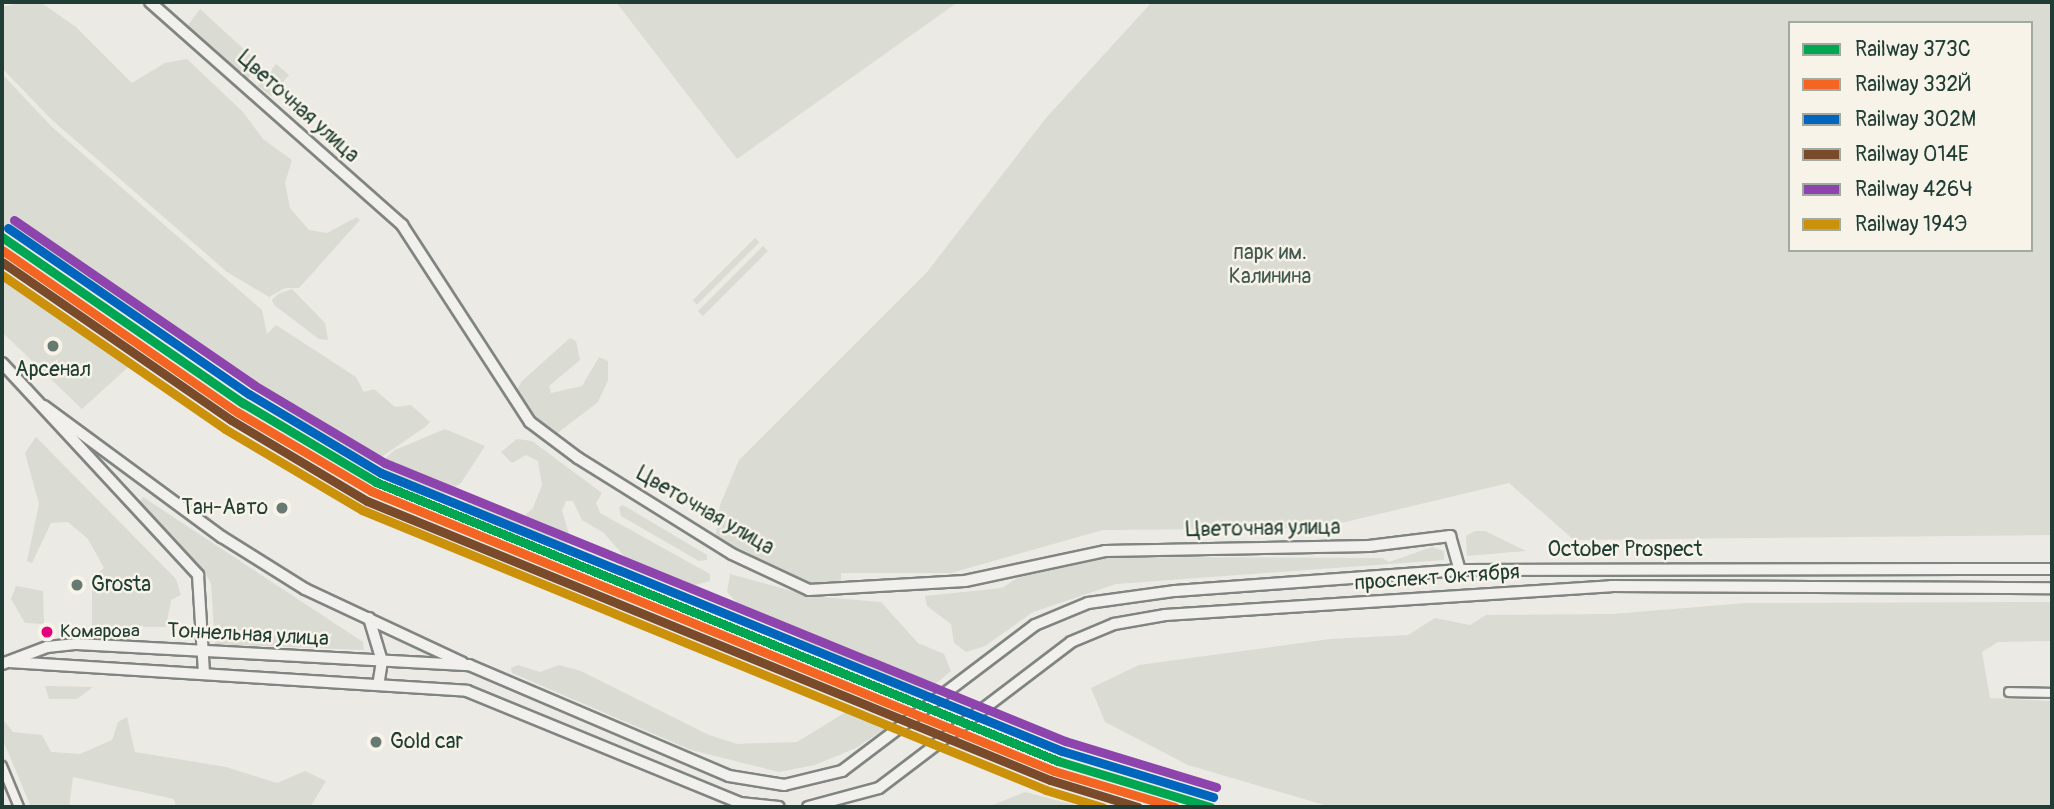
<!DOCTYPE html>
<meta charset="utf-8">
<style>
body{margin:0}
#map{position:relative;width:2054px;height:809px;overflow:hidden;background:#ebeae4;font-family:Pangolin,sans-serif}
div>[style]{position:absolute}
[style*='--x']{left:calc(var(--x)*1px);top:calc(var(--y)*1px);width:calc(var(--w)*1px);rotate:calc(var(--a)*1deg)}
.built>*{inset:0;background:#dbdcd3}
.green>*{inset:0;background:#dadbd2;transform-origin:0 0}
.roads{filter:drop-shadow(2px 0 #808581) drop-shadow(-2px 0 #808581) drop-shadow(0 2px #808581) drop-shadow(0 -2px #808581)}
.street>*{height:8px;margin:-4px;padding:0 4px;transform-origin:4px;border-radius:4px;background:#f1f0ec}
.secondary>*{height:10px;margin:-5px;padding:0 5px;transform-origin:5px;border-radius:5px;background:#f1f0ec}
.rail-1>*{height:9px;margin:-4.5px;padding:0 4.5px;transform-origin:4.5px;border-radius:4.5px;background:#00a651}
.rail-2>*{height:9px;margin:-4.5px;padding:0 4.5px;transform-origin:4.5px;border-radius:4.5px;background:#f26522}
.rail-3>*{height:9px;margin:-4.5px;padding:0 4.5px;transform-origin:4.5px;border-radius:4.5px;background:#0065bd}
.rail-4>*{height:9px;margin:-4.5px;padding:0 4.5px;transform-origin:4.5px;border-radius:4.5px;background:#7a4b2a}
.rail-5>*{height:9px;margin:-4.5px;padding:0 4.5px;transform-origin:4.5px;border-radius:4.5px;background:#8e44ad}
.rail-6>*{height:9px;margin:-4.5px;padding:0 4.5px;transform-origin:4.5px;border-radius:4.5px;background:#cc910a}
.dots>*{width:19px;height:19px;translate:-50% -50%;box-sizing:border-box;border:4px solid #f7f3e8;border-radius:50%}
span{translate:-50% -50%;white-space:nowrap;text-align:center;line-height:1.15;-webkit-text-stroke:5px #f7f3e8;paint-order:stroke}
.bus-label{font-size:19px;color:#1f3d34}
.left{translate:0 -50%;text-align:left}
.street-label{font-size:21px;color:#1f3d34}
.park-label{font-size:21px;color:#425a51}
.poi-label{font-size:21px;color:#1f3d34}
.right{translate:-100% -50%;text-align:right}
.frame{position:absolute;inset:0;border:4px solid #1f3d34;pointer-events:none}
.legend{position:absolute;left:1788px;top:21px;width:245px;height:231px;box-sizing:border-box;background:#f7f3e8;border:2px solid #a1aaa0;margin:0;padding:9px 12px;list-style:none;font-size:21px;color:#1f3d34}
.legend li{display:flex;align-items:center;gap:14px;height:35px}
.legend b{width:35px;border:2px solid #a1aaa0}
</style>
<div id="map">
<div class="built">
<div style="clip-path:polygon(616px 2px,958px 2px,737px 159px)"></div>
<div style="clip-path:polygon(2px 270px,135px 361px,82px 409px,2px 332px)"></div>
</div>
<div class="green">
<div style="clip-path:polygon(24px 2px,40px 2px,76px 27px,132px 83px,165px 63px,187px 59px,243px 112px,263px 139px,292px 160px,285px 183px,290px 208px,309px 230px,327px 233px,357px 217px,360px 220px,299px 288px,285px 288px,269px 297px,227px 272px,52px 120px,2px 68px,2px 7px)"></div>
<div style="clip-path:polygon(evenodd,1152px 2px,2052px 2px,2052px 535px,1574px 540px,1509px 483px,1320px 528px,1103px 530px,951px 573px,841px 573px,841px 583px,808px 584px,715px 539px,720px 505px,739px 460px,927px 272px,1046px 118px,1152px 2px,1790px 23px,2031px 23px,2031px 250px,1790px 250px,1790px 23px)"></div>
<div style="clip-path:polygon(200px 9px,258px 62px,248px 79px,186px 28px)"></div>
<div style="left:276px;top:64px;width:17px;height:28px;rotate:40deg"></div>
<div style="clip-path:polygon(2px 74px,52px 127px,262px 310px,267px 334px,276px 325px,356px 377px,364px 392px,374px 389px,395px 407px,411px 405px,430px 422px,425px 427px,374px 462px,342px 456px,281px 406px,157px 320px,142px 321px,2px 224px)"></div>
<div style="left:755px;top:238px;width:6px;height:88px;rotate:45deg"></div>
<div style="left:763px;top:246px;width:7px;height:92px;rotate:45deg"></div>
<div style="clip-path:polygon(292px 289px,325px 323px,328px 340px,319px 339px,274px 305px,272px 300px,278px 294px)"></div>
<div style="clip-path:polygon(570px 338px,576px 341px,580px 360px,549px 386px,551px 393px,582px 386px,599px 357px,608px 361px,608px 380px,598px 402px,555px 435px,531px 416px,516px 392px,522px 381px)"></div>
<div style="clip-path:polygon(445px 429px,485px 446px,461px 483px,437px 499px,418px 496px,381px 478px,381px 462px,395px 450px)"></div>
<div style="clip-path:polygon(36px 437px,176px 579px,181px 595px,171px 600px,166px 627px,92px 627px,92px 578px,104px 568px,88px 539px,68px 522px,51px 523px,32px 563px,27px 561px,39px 504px,25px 453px)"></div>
<div style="clip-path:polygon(517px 439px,532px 441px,602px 493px,596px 503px,600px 513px,710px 574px,710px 581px,684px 588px,632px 565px,604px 533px,582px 520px,573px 501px,566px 501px,562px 511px,570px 538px,562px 552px,466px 516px,462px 511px,468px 500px,522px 518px,533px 508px,542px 485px,538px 461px,526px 455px,512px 463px,501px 452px)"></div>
<div style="clip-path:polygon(143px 497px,363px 642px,364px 650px,215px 644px,211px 584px,204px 570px,140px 501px)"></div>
<div style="clip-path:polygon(623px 505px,707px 555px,707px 560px,699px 561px,621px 516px,619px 507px)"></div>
<div style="clip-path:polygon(1475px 531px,1485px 531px,1526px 551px,1467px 556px,1466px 536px)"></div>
<div style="clip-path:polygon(1432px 547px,1444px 551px,1444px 560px,1116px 584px,1033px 612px,985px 646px,966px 652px,954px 643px,951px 624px,927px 606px,925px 596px,1002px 588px,1022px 575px,1099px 557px,1382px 558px,1389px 562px)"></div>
<div style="clip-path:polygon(730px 574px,810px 596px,881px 602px,918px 643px,944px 654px,951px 671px,919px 698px,905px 694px,816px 652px,783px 625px,745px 611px,727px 592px)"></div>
<div style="clip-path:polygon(16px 586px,43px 591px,44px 624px,25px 623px,11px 599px)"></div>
<div style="clip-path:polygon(2052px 602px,2052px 641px,1998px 642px,1982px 652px,1990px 698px,2052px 701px,2052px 807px,1331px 807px,1188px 765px,1105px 722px,1091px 688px,1139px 665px,1330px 639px,1408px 635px,1435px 618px,1470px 625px,1486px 615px,1612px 614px,1746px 603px)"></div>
<div style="clip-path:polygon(518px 665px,540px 672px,559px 665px,581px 671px,709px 735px,737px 744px,797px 742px,849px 710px,893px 723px,856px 748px,815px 765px,779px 772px,691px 750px,512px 673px,511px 668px)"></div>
<div style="clip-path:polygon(45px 686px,93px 687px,77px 699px,49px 699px)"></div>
<div style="clip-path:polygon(127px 717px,135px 752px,226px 767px,277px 783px,305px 771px,326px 781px,310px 807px,176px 807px,174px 799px,73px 777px,69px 807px,31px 807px,2px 738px,2px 718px,13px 732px,42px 735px,51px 752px,80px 754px,112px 740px,118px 722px)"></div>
<div style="clip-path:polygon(1025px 792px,1082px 807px,988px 807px)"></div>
</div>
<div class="roads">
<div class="street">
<div style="--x:2009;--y:692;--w:43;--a:1.3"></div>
<div style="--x:2;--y:766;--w:44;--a:67.5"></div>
</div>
<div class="secondary">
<div style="--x:150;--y:2;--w:337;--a:41.5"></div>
<div style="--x:402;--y:225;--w:235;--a:57"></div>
<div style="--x:530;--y:422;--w:60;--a:36.9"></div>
<div style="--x:578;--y:458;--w:181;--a:31.9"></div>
<div style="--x:732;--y:554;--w:85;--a:25.1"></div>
<div style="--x:809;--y:590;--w:156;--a:-3.3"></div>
<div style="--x:965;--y:581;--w:143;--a:-12.1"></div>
<div style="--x:1105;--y:551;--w:264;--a:-1.1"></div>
<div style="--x:1369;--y:546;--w:82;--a:-7"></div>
<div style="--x:1450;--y:536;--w:35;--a:74"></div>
<div style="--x:2;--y:363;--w:289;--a:47.2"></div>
<div style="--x:198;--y:575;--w:98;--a:86.5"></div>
<div style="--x:44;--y:406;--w:221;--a:36.4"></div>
<div style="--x:222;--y:537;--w:98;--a:32.1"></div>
<div style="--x:305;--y:589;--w:174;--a:25.1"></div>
<div style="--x:369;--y:618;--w:45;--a:73.2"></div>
<div style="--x:382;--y:661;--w:24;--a:99"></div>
<div style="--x:9;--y:662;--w:459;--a:3.6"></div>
<div style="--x:467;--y:691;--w:295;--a:22.3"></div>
<div style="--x:740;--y:803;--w:39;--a:6"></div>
<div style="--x:2;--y:664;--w:48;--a:-20.7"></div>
<div style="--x:47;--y:647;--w:30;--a:-6"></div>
<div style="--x:77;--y:644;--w:393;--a:3.1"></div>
<div style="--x:469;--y:665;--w:283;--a:23.1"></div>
<div style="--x:729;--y:776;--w:56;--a:9.3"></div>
<div style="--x:784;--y:785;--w:60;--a:-13.6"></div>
<div style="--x:842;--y:771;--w:242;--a:-37.1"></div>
<div style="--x:1035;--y:625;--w:57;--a:-22.5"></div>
<div style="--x:1088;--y:603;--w:88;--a:-7.9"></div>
<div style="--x:1175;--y:591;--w:286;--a:-4.2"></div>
<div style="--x:1460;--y:570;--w:592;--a:-0.1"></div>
<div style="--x:808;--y:807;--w:73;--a:-15"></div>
<div style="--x:879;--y:788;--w:241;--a:-37.2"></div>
<div style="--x:1071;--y:642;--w:47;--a:-22.7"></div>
<div style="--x:1114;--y:624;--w:52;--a:-10"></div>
<div style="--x:1165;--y:615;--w:447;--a:-3.7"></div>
<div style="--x:1611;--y:586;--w:441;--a:0.3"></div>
</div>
</div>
<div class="rail-1">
<div style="--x:2;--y:237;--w:293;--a:34.6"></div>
<div style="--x:243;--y:403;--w:155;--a:30.7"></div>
<div style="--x:376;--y:482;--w:737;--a:22.25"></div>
<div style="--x:1058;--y:761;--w:159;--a:16.8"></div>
</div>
<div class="rail-2">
<div style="--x:2;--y:250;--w:285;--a:34.6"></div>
<div style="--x:237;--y:412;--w:156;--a:30.5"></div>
<div style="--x:371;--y:491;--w:738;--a:22.29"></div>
<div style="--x:1054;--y:771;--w:126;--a:16.6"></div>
</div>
<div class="rail-3">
<div style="--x:8;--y:228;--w:293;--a:34.6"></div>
<div style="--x:249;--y:394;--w:154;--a:30.9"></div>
<div style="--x:381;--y:473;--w:736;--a:22.21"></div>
<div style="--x:1062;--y:751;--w:158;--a:16.9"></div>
</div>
<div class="rail-4">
<div style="--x:2;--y:262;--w:278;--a:34.6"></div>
<div style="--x:231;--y:420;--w:158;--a:30.8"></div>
<div style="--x:367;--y:501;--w:738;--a:22.22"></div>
<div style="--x:1050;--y:780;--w:92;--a:17.1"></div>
</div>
<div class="rail-5">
<div style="--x:14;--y:220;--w:291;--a:34.5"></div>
<div style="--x:254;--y:385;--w:152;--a:30.8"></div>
<div style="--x:385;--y:463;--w:735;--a:22.24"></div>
<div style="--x:1065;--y:741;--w:158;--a:16.9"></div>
</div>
<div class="rail-6">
<div style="--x:2;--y:275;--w:271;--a:34.6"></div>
<div style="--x:225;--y:429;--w:159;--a:30.6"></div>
<div style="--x:362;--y:510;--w:739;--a:22.26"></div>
<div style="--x:1046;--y:790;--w:59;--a:16.9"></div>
</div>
<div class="dots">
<div style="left:53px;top:346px;background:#667a72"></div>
<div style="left:282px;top:508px;background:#667a72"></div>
<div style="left:77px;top:585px;background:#667a72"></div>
<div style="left:47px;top:632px;background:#e5007d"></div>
<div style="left:376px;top:742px;background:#667a72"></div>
</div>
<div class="bus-label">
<span class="left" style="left:60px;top:632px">Комарова</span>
</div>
<div class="street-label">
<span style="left:298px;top:107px;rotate:42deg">Цветочная улица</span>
<span style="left:705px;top:511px;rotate:30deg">Цветочная улица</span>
<span style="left:1263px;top:529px;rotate:-1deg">Цветочная улица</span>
<span style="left:1625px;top:550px">October Prospect</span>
<span style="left:1437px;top:578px;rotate:-4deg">проспект Октября</span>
<span style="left:248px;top:635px;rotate:3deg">Тоннельная улица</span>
</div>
<div class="park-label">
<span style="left:1270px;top:265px">парк им.<br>Калинина</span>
</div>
<div class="poi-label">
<span style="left:53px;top:370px">Арсенал</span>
<span class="right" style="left:268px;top:508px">Тан-Авто</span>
<span class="left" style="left:91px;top:585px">Grosta</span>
<span class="left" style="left:390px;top:742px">Gold car</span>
</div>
<div class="frame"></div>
<ul class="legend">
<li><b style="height:9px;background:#00a651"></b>Railway 373C</li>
<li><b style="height:9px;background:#f26522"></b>Railway 332Й</li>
<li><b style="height:9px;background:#0065bd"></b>Railway 302М</li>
<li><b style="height:9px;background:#7a4b2a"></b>Railway 014Е</li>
<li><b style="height:9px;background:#8e44ad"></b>Railway 426Ч</li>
<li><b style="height:9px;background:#cc910a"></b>Railway 194Э</li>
</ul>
</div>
